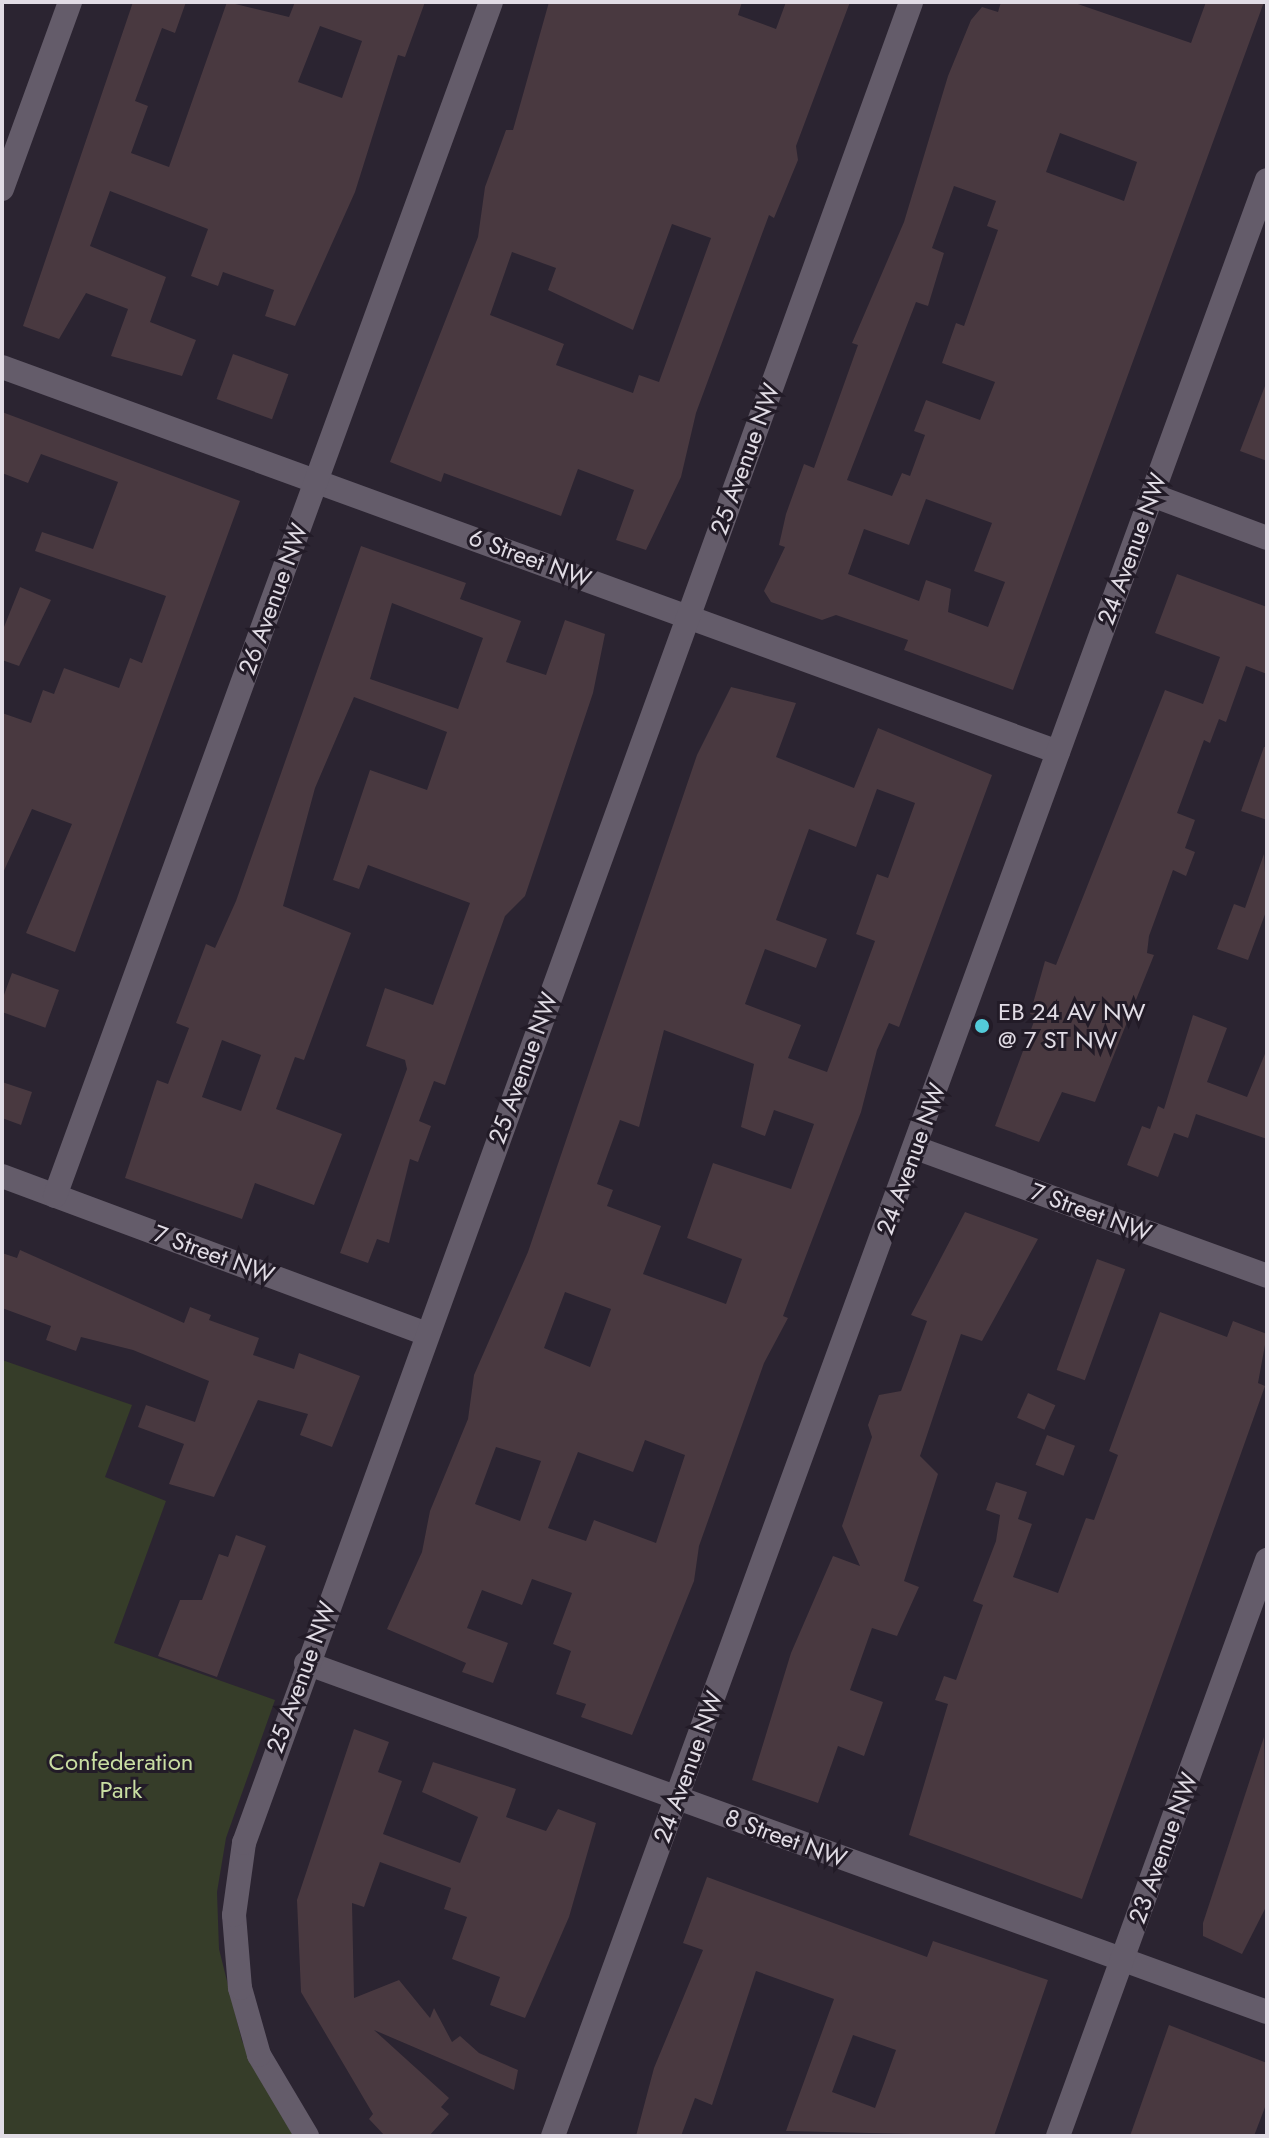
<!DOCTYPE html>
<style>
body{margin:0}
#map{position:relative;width:1269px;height:2138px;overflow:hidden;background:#2b2431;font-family:Jost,sans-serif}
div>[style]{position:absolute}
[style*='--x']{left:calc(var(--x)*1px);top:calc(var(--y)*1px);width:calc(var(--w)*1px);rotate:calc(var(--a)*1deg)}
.green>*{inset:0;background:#363d29}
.building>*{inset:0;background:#493940;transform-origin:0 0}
.minor>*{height:24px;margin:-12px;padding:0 12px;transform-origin:12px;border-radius:12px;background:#645c6a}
.dots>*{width:22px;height:22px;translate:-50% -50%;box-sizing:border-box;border:4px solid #221b27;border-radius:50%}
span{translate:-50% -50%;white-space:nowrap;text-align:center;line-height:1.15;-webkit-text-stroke:6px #221b27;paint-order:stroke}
.street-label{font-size:24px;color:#e1dce5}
.poi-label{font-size:24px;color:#e1dce5}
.left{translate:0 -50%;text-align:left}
.park-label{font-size:24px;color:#c9dea2}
.frame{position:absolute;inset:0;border:4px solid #e1dce5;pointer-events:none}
</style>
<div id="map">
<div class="green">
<div style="clip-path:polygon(2px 1360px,132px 1405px,105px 1477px,166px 1501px,114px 1643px,275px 1700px,226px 1838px,217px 1892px,219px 1949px,242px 2041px,295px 2136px,2px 2136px)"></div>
</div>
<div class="building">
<div style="clip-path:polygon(evenodd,133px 2px,186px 2px,175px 33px,162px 28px,135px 101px,148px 106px,131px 153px,169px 167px,227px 2px,289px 17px,295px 2px,425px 2px,405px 57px,398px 55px,355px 192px,295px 326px,265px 316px,274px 290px,223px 272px,218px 286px,191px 276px,208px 229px,110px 191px,90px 246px,166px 277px,150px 322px,196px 340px,182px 376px,111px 356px,128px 309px,86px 293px,59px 339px,23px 326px,133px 2px,320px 26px,362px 41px,342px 98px,298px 82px,320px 26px)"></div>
<div style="clip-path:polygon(evenodd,549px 2px,742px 2px,738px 15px,776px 29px,786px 2px,850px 2px,796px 146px,798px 160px,774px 218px,769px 215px,696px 413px,681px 477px,646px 550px,616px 540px,634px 490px,578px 469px,561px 516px,444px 473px,441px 482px,390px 462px,478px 237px,485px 187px,506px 130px,513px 130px,549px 2px,672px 224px,711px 238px,659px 382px,639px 375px,633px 393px,556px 365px,564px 344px,490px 315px,512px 252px,556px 268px,548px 290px,633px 330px,672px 224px)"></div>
<div style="clip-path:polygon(evenodd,1001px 2px,1072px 2px,1191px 43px,1206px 2px,1264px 2px,1013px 690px,904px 650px,908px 640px,836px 615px,822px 620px,771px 602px,764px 591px,785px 547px,779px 545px,786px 514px,804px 464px,814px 468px,858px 345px,852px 343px,904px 222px,948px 76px,971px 20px,982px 7px,998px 12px,1001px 2px,1060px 133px,1137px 162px,1124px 201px,1046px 172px,1060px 133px,1001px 2px,954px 186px,996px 201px,987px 226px,998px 230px,964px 326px,956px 323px,942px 363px,995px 382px,980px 420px,926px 400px,914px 431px,925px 435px,910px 476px,902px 473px,892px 496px,847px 480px,916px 302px,928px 306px,944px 253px,932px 248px,954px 186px,1001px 2px,926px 499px,992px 523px,974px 571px,1005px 582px,988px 627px,948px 612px,951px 589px,926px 580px,919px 601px,848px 574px,864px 529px,909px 545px,926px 499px)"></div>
<div style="left:233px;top:354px;width:59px;height:48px;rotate:20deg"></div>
<div style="clip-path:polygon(1265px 386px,1267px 386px,1267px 461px,1240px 451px)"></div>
<div style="clip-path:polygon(2px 412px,240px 501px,75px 952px,26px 933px,72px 824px,32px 809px,2px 875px,2px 713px,31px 723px,43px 690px,54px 694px,64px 668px,119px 688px,130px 658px,142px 663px,166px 596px,35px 551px,42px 532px,93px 549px,118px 482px,41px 454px,28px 483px,2px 473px)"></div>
<div style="clip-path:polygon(evenodd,361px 546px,466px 583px,460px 599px,521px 621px,506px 662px,546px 675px,565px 620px,605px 634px,593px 693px,525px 896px,505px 916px,445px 1085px,434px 1081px,419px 1121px,431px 1126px,418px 1162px,410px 1159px,389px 1243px,377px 1239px,368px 1263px,340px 1253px,407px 1069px,405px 1060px,366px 1046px,368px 1040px,385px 988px,433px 1005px,470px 903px,368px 865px,359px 889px,333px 880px,370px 770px,427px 790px,447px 732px,354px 697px,315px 788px,283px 906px,351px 933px,304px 1060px,295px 1057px,276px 1109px,342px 1134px,314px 1205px,255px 1183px,242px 1219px,125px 1178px,157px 1080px,168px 1084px,189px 1028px,176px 1023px,206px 944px,215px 948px,236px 901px,361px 546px,392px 603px,483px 638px,458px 709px,370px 679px,392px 603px,361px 546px,222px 1040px,261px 1055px,241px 1111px,202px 1097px,222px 1040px)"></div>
<div style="clip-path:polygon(1177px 574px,1267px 607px,1267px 674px,1246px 666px,1226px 722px,1219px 719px,1210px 743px,1204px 740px,1177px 813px,1195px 820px,1185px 848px,1195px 852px,1186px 876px,1173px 870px,1149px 936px,1147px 953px,1154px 955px,1095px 1102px,1062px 1092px,1039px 1142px,995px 1126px,1036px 1016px,1030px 1014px,1045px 961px,1056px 965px,1165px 690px,1203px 704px,1220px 657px,1155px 633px)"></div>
<div style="clip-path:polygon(20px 587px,51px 600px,19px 666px,2px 660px,2px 632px)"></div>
<div style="clip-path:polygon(evenodd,731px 687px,796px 703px,776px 757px,854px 788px,878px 728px,992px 775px,899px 1027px,889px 1023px,877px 1050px,861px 1112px,783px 1316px,788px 1318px,764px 1363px,699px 1546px,694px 1581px,632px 1735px,581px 1717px,586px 1704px,556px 1694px,571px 1651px,553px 1644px,572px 1593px,532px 1579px,522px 1605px,482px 1590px,467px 1628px,508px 1643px,493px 1683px,462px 1672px,466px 1663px,387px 1629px,422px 1552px,430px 1511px,468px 1419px,474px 1375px,528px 1252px,697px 755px,731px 687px,877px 789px,915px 803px,888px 878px,877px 874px,856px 934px,875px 941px,827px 1072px,788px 1058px,801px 1025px,745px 1004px,765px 949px,816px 968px,827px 939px,776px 920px,809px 829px,856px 847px,877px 789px,731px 687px,664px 1030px,754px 1064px,741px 1127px,765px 1136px,774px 1110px,814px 1124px,791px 1189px,713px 1163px,687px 1238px,742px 1259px,726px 1304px,643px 1274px,661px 1226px,607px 1206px,613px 1190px,597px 1184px,620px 1120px,639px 1127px,664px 1030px,731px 687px,565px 1292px,611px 1309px,590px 1367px,544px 1348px,565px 1292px,731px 687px,645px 1440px,685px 1455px,656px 1543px,594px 1520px,586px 1541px,548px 1528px,578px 1452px,633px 1472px,645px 1440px,731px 687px,496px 1447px,541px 1461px,520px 1521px,475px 1504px,496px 1447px)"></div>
<div style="clip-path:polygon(1264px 747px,1267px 747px,1267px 820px,1241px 811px)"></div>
<div style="clip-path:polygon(1264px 854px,1267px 909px,1248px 960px,1217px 949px,1234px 904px,1245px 908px)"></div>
<div style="left:12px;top:973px;width:50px;height:40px;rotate:20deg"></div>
<div style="clip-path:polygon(1193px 1015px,1227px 1028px,1207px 1082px,1247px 1097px,1267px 1049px,1267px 1139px,1196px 1114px,1188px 1138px,1174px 1133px,1158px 1177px,1127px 1165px,1142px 1126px,1150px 1129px,1158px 1106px,1164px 1109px)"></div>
<div style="clip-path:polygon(2px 1082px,32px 1092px,21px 1125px,2px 1118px)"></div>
<div style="clip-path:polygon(965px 1212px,1038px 1239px,982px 1341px,961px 1334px,920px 1456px,938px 1474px,904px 1581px,919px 1587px,897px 1636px,872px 1628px,850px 1690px,883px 1702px,864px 1756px,838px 1746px,818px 1803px,752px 1780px,791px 1653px,833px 1556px,860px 1566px,842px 1526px,872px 1437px,868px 1425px,879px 1395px,901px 1391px,927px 1321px,911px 1315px)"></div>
<div style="clip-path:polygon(20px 1250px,184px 1323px,190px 1307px,211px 1315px,209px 1320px,259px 1338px,253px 1355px,294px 1369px,299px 1353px,360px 1376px,332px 1447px,300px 1435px,308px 1414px,258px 1400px,214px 1497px,169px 1484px,184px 1444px,138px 1427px,146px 1405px,195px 1422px,209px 1381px,133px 1350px,81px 1337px,76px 1351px,46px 1340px,51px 1326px,2px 1308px,2px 1253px,17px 1258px)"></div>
<div style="left:1097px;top:1259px;width:30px;height:118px;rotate:20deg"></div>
<div style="clip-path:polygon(1160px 1312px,1227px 1337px,1233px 1321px,1267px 1334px,1258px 1383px,1265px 1386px,1082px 1899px,909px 1835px,948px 1704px,935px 1700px,944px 1676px,956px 1680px,983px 1605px,973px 1601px,996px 1541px,1000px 1515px,986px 1510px,996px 1482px,1027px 1492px,1018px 1519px,1032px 1524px,1013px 1577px,1058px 1593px,1086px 1518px,1094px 1520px,1118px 1455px,1109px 1451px)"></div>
<div style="left:1028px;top:1393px;width:30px;height:27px;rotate:24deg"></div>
<div style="left:1047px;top:1435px;width:30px;height:32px;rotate:21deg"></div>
<div style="clip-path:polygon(236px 1535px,266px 1546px,217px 1677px,158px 1656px,180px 1600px,202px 1600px,219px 1554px,228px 1557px)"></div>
<div style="clip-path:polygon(354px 1729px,389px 1742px,378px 1772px,402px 1781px,383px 1834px,460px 1863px,478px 1817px,422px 1792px,433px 1762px,516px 1789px,506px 1817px,546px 1831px,558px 1809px,596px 1823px,569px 1917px,525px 2018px,490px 2005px,500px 1977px,452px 1959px,467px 1917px,444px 1909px,451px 1888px,380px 1862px,364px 1907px,352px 1903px,354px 1998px,399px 1980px,430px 2018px,434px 2008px,452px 2042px,460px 2036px,479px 2053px,518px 2070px,514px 2090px,374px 2030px,449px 2098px,441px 2107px,449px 2114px,429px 2136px,385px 2136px,369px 2119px,373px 2114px,301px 1992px,297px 1900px)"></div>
<div style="clip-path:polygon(1264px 1737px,1267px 1905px,1242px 1954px,1203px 1936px,1203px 1923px)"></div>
<div style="clip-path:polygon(evenodd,707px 1877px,927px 1957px,933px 1941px,1048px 1980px,994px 2136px,786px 2131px,834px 1999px,756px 1971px,712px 2105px,695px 2098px,681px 2136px,636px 2136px,654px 2068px,703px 1950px,683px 1943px,707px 1877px,853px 2035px,896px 2050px,875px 2108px,832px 2092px,853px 2035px)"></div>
<div style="clip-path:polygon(1169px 2025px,1267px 2063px,1267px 2102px,1254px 2136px,1130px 2136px)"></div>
</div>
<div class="minor">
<div style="--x:2;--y:189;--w:199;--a:-70"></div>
<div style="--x:2;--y:367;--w:1124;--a:20.03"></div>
<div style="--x:1152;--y:495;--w:123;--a:20.5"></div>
<div style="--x:916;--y:1148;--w:374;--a:20"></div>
<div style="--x:2;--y:1176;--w:451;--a:20.4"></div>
<div style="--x:55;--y:1196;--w:1271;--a:-69.94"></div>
<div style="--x:306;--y:1663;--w:1022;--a:19.96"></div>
<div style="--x:307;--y:2136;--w:94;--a:-120.7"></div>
<div style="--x:259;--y:2055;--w:70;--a:-105.8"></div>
<div style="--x:240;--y:1988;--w:73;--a:-94.7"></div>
<div style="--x:234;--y:1915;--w:73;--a:-82.1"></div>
<div style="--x:244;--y:1843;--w:1958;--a:-70.08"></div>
<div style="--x:553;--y:2136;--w:2082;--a:-69.95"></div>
<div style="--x:1058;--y:2136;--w:613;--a:-70.06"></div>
</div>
<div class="dots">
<div style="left:982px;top:1026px;background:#53cbda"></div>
</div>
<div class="street-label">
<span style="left:745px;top:459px;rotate:-70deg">25 Avenue NW</span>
<span style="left:1132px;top:549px;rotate:-70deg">24 Avenue NW</span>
<span style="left:530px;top:558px;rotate:20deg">6 Street NW</span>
<span style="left:273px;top:599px;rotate:-70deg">26 Avenue NW</span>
<span style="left:523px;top:1068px;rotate:-70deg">25 Avenue NW</span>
<span style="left:911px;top:1159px;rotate:-70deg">24 Avenue NW</span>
<span style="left:1091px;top:1212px;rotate:20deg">7 Street NW</span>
<span style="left:214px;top:1254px;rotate:20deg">7 Street NW</span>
<span style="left:301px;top:1677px;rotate:-70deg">25 Avenue NW</span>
<span style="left:688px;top:1767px;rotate:-70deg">24 Avenue NW</span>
<span style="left:786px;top:1838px;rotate:20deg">8 Street NW</span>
<span style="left:1163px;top:1848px;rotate:-70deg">23 Avenue NW</span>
</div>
<div class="poi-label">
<span class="left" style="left:998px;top:1026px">EB 24 AV NW<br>@ 7 ST NW</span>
</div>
<div class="park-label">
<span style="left:121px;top:1776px">Confederation<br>Park</span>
</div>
<div class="frame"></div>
</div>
